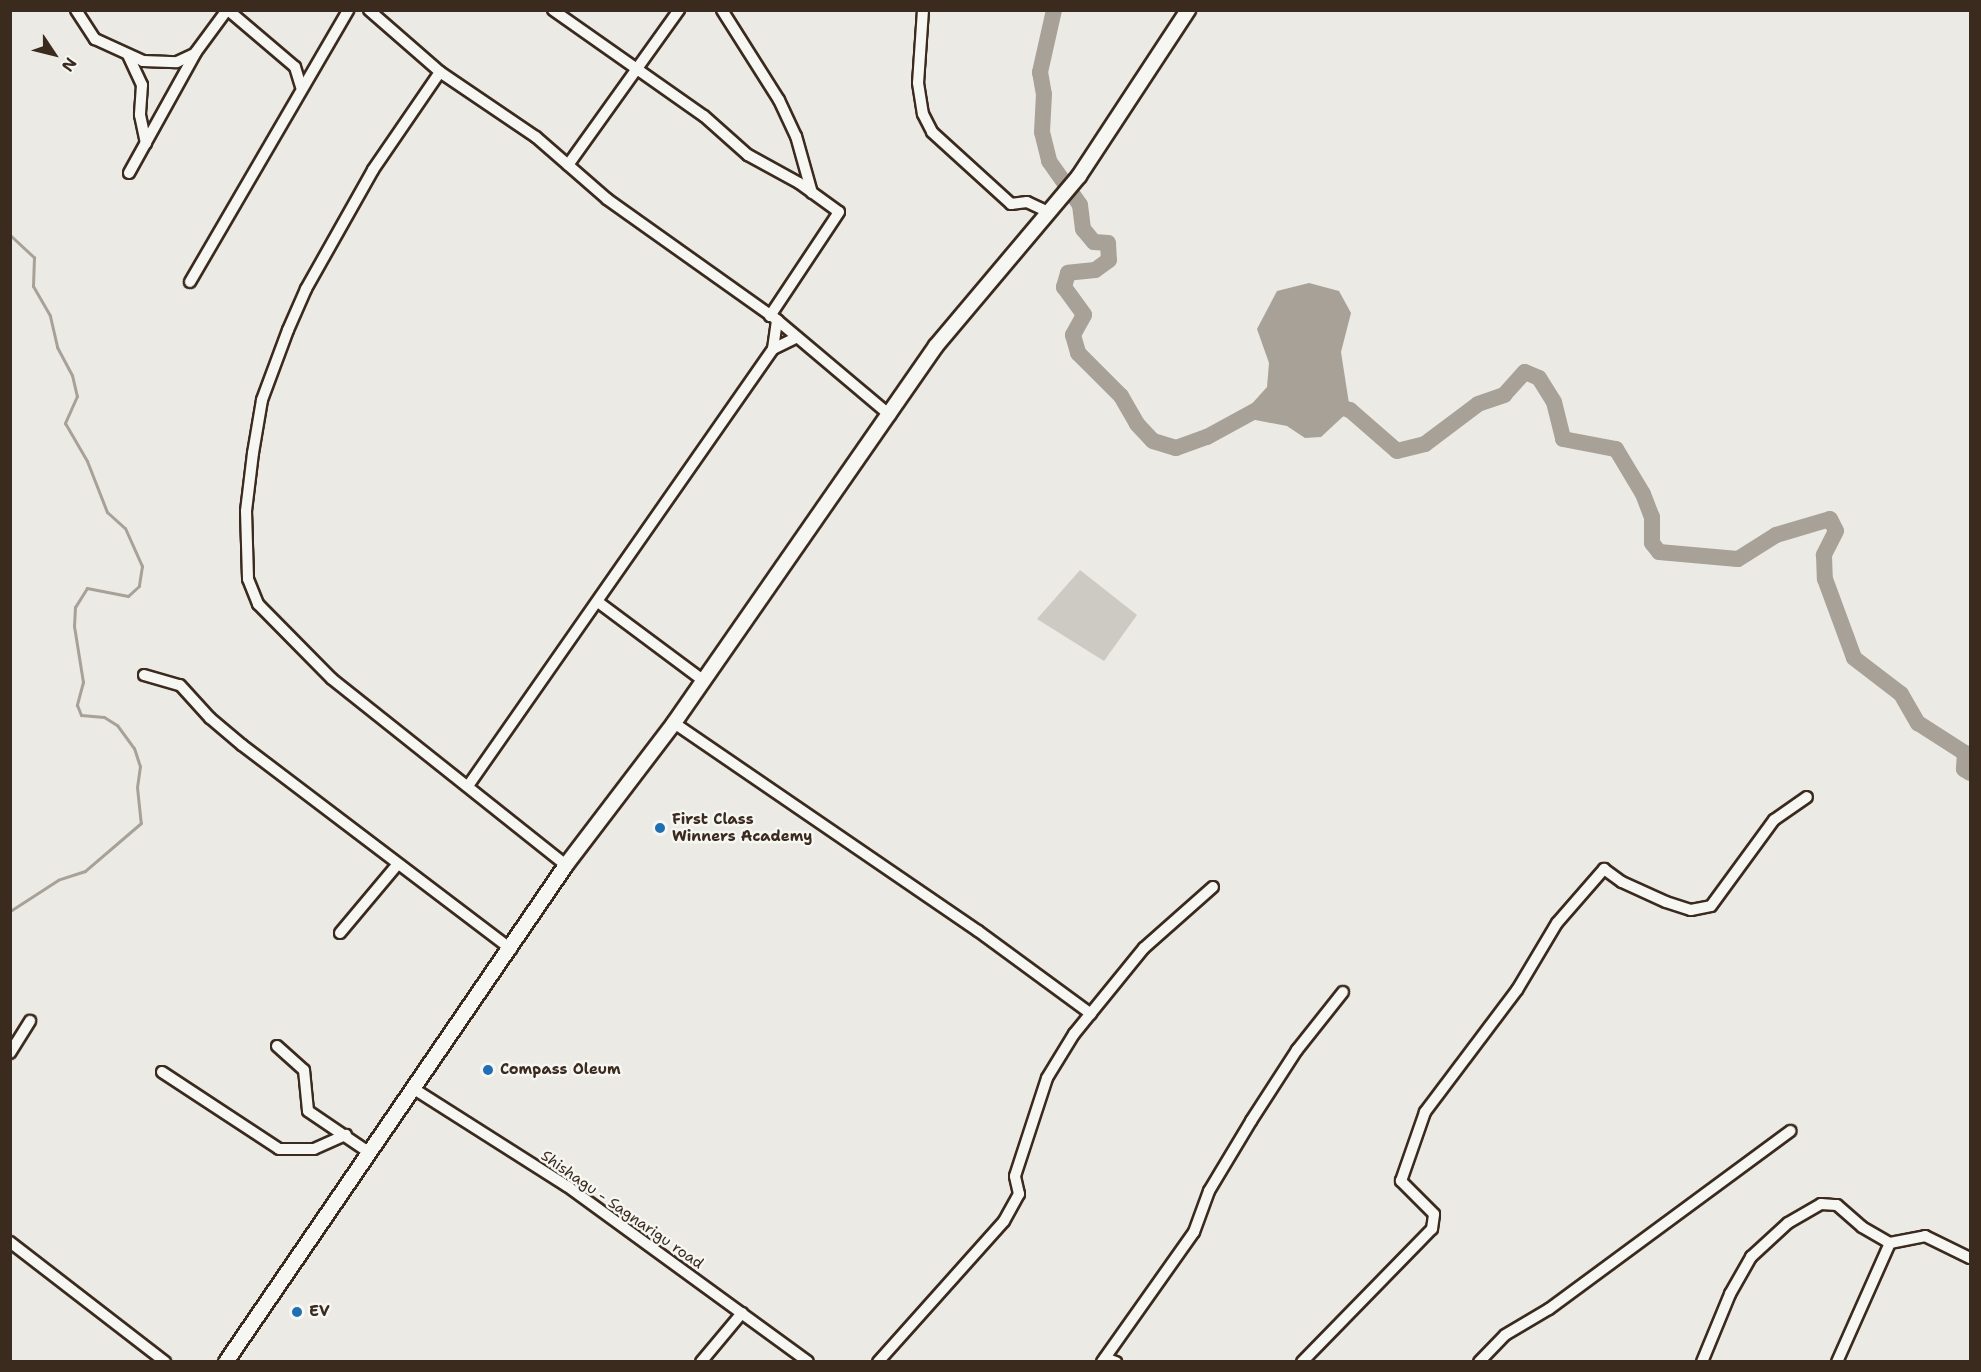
<!DOCTYPE html>
<style>
body{margin:0}
#map{position:relative;width:1981px;height:1372px;overflow:hidden;background:#ebeae5;font-family:"Shantell Sans",sans-serif}
div>[style]{position:absolute}
[style*='--x']{left:calc(var(--x)*1px);top:calc(var(--y)*1px);width:calc(var(--w)*1px);rotate:calc(var(--a)*1deg)}
.green>*{inset:0;background:#cdcac4}
.water>*{inset:0;background:#a8a198}
.stream>*{height:3px;margin:-1.5px;padding:0 1.5px;transform-origin:1.5px;border-radius:1.5px;background:#a8a198}
.river>*{height:16px;margin:-8px;padding:0 8px;transform-origin:8px;border-radius:8px;background:#a8a198}
.roads{filter:drop-shadow(2px 0 #3b2a1e) drop-shadow(-2px 0 #3b2a1e) drop-shadow(0 2px #3b2a1e) drop-shadow(0 -2px #3b2a1e)}
.minor>*{height:10px;margin:-5px;padding:0 5px;transform-origin:5px;border-radius:5px;background:#f6f6f2}
.secondary>*{height:14px;margin:-7px;padding:0 7px;transform-origin:7px;border-radius:7px;background:#f6f6f2}
.dots>*{width:16px;height:16px;translate:-50% -50%;box-sizing:border-box;border:3px solid #f6f6f2;border-radius:50%}
span{translate:-50% -50%;white-space:nowrap;text-align:center;line-height:1.15;-webkit-text-stroke:5px #f6f6f2;paint-order:stroke}
.poi-label{font-size:15px;color:#3b2a1e;font-weight:700}
.left{translate:0 -50%;text-align:left}
.street-label{font-size:15px;color:#3b2a1e}
.frame{position:absolute;inset:0;border:12px solid #3b2a1e;pointer-events:none}
.north{position:absolute;left:24px;top:24px;width:60px;height:60px;-webkit-text-stroke:4px #f6f6f2;paint-order:stroke;rotate:125deg;font-size:16px;font-weight:700;line-height:24px;text-align:center;color:#3b2a1e}
.north::after{content:'';display:block;margin:auto;width:21px;height:27px;background:#3b2a1e;clip-path:polygon(50% 0,100% 100%,50% 72%,0 100%)}
</style>
<div id="map">
<div class="green">
<div style="clip-path:polygon(1080px 570px,1137px 615px,1104px 661px,1037px 619px)"></div>
</div>
<div class="water">
<div style="clip-path:polygon(1309px 283px,1339px 291px,1351px 313px,1341px 352px,1350px 410px,1321px 437px,1305px 438px,1287px 426px,1240px 417px,1267px 387px,1269px 363px,1257px 329px,1277px 291px)"></div>
</div>
<div class="stream">
<div style="--x:10;--y:235;--w:33;--a:43"></div>
<div style="--x:34;--y:257;--w:29;--a:92"></div>
<div style="--x:33;--y:286;--w:34;--a:60"></div>
<div style="--x:50;--y:316;--w:32;--a:77"></div>
<div style="--x:57;--y:347;--w:32;--a:62"></div>
<div style="--x:72;--y:375;--w:22;--a:77"></div>
<div style="--x:77;--y:396;--w:30;--a:114"></div>
<div style="--x:65;--y:423;--w:44;--a:59.9"></div>
<div style="--x:87;--y:461;--w:55;--a:68.6"></div>
<div style="--x:107;--y:512;--w:24;--a:42"></div>
<div style="--x:125;--y:528;--w:42;--a:65.9"></div>
<div style="--x:142;--y:566;--w:20;--a:99"></div>
<div style="--x:139;--y:586;--w:15;--a:138"></div>
<div style="--x:128;--y:596;--w:42;--a:-169"></div>
<div style="--x:87;--y:588;--w:22;--a:122"></div>
<div style="--x:75;--y:607;--w:19;--a:93"></div>
<div style="--x:74;--y:626;--w:57;--a:80.9"></div>
<div style="--x:83;--y:682;--w:24;--a:105"></div>
<div style="--x:77;--y:705;--w:11;--a:68"></div>
<div style="--x:81;--y:715;--w:23;--a:5"></div>
<div style="--x:104;--y:717;--w:15;--a:32"></div>
<div style="--x:117;--y:725;--w:29;--a:54"></div>
<div style="--x:134;--y:748;--w:19;--a:72"></div>
<div style="--x:140;--y:766;--w:21;--a:98"></div>
<div style="--x:137;--y:787;--w:36;--a:84"></div>
<div style="--x:141;--y:823;--w:74;--a:139.4"></div>
<div style="--x:85;--y:871;--w:28;--a:162"></div>
<div style="--x:58;--y:880;--w:57;--a:147.1"></div>
</div>
<div class="river">
<div style="--x:1054;--y:10;--w:64;--a:102.7"></div>
<div style="--x:1040;--y:72;--w:22;--a:80"></div>
<div style="--x:1044;--y:94;--w:38;--a:93"></div>
<div style="--x:1042;--y:132;--w:30;--a:76"></div>
<div style="--x:1049;--y:161;--w:54;--a:54.8"></div>
<div style="--x:1080;--y:205;--w:24;--a:83"></div>
<div style="--x:1083;--y:229;--w:17;--a:50"></div>
<div style="--x:1094;--y:242;--w:14;--a:4"></div>
<div style="--x:1108;--y:243;--w:17;--a:87"></div>
<div style="--x:1109;--y:260;--w:17;--a:144"></div>
<div style="--x:1095;--y:270;--w:27;--a:174"></div>
<div style="--x:1068;--y:273;--w:15;--a:106"></div>
<div style="--x:1064;--y:287;--w:34;--a:54"></div>
<div style="--x:1084;--y:315;--w:23;--a:119"></div>
<div style="--x:1073;--y:335;--w:19;--a:74"></div>
<div style="--x:1078;--y:353;--w:61;--a:45"></div>
<div style="--x:1121;--y:396;--w:32;--a:60"></div>
<div style="--x:1137;--y:424;--w:23;--a:47"></div>
<div style="--x:1153;--y:441;--w:24;--a:17"></div>
<div style="--x:1176;--y:448;--w:33;--a:-20"></div>
<div style="--x:1207;--y:437;--w:60;--a:-28.7"></div>
<div style="--x:1330;--y:404;--w:21;--a:17"></div>
<div style="--x:1350;--y:410;--w:62;--a:41.1"></div>
<div style="--x:1397;--y:451;--w:29;--a:-14"></div>
<div style="--x:1425;--y:444;--w:66;--a:-37"></div>
<div style="--x:1478;--y:404;--w:28;--a:-19"></div>
<div style="--x:1504;--y:395;--w:31;--a:-48"></div>
<div style="--x:1525;--y:372;--w:15;--a:23"></div>
<div style="--x:1539;--y:378;--w:28;--a:58"></div>
<div style="--x:1554;--y:402;--w:38;--a:76"></div>
<div style="--x:1563;--y:439;--w:54;--a:10.7"></div>
<div style="--x:1616;--y:449;--w:52;--a:59"></div>
<div style="--x:1643;--y:494;--w:25;--a:69"></div>
<div style="--x:1652;--y:517;--w:26;--a:90"></div>
<div style="--x:1652;--y:543;--w:11;--a:52"></div>
<div style="--x:1659;--y:552;--w:79;--a:5.1"></div>
<div style="--x:1738;--y:559;--w:45;--a:-32.3"></div>
<div style="--x:1776;--y:535;--w:56;--a:-16.5"></div>
<div style="--x:1830;--y:519;--w:13;--a:63"></div>
<div style="--x:1836;--y:531;--w:27;--a:117"></div>
<div style="--x:1824;--y:555;--w:24;--a:88"></div>
<div style="--x:1825;--y:579;--w:84;--a:69.8"></div>
<div style="--x:1854;--y:658;--w:59;--a:37.5"></div>
<div style="--x:1901;--y:694;--w:34;--a:60"></div>
<div style="--x:1918;--y:723;--w:56;--a:32.6"></div>
<div style="--x:1965;--y:753;--w:16;--a:94"></div>
<div style="--x:1964;--y:769;--w:7;--a:34"></div>
</div>
<div class="roads">
<div class="minor">
<div style="--x:76;--y:10;--w:35;--a:57"></div>
<div style="--x:95;--y:39;--w:53;--a:24.6"></div>
<div style="--x:143;--y:61;--w:34;--a:2"></div>
<div style="--x:177;--y:62;--w:19;--a:-25"></div>
<div style="--x:228;--y:10;--w:88;--a:40.4"></div>
<div style="--x:295;--y:67;--w:21;--a:73"></div>
<div style="--x:369;--y:10;--w:94;--a:41.1"></div>
<div style="--x:440;--y:72;--w:116;--a:34.1"></div>
<div style="--x:536;--y:137;--w:94;--a:41.1"></div>
<div style="--x:607;--y:199;--w:209;--a:35.4"></div>
<div style="--x:777;--y:320;--w:148;--a:40.1"></div>
<div style="--x:553;--y:10;--w:184;--a:35.1"></div>
<div style="--x:704;--y:116;--w:59;--a:41.6"></div>
<div style="--x:748;--y:155;--w:58;--a:28.8"></div>
<div style="--x:799;--y:183;--w:49;--a:35.9"></div>
<div style="--x:839;--y:212;--w:125;--a:123.6"></div>
<div style="--x:722;--y:10;--w:107;--a:57.7"></div>
<div style="--x:779;--y:100;--w:40;--a:65"></div>
<div style="--x:796;--y:136;--w:59;--a:74.3"></div>
<div style="--x:923;--y:10;--w:73;--a:93.9"></div>
<div style="--x:918;--y:83;--w:31;--a:81"></div>
<div style="--x:923;--y:114;--w:20;--a:63"></div>
<div style="--x:932;--y:132;--w:107;--a:42.3"></div>
<div style="--x:1011;--y:204;--w:16;--a:-7"></div>
<div style="--x:1027;--y:202;--w:23;--a:25"></div>
<div style="--x:128;--y:55;--w:33;--a:65"></div>
<div style="--x:142;--y:85;--w:30;--a:94"></div>
<div style="--x:140;--y:115;--w:29;--a:78"></div>
<div style="--x:440;--y:72;--w:119;--a:124.4"></div>
<div style="--x:373;--y:170;--w:137;--a:119.4"></div>
<div style="--x:306;--y:289;--w:45;--a:113.7"></div>
<div style="--x:288;--y:330;--w:75;--a:110.4"></div>
<div style="--x:262;--y:400;--w:54;--a:99.6"></div>
<div style="--x:253;--y:453;--w:58;--a:96.9"></div>
<div style="--x:246;--y:511;--w:68;--a:88.3"></div>
<div style="--x:248;--y:579;--w:27;--a:68"></div>
<div style="--x:258;--y:604;--w:105;--a:45.4"></div>
<div style="--x:332;--y:679;--w:299;--a:38.5"></div>
<div style="--x:568;--y:165;--w:191;--a:-54.4"></div>
<div style="--x:129;--y:173;--w:138;--a:-61"></div>
<div style="--x:196;--y:52;--w:52;--a:-53.6"></div>
<div style="--x:190;--y:282;--w:315;--a:-59.8"></div>
<div style="--x:773;--y:349;--w:25;--a:-26"></div>
<div style="--x:598;--y:602;--w:132;--a:36.7"></div>
<div style="--x:144;--y:675;--w:37;--a:16"></div>
<div style="--x:180;--y:685;--w:45;--a:47.7"></div>
<div style="--x:210;--y:718;--w:42;--a:40.2"></div>
<div style="--x:242;--y:745;--w:338;--a:37.2"></div>
<div style="--x:674;--y:723;--w:368;--a:34.4"></div>
<div style="--x:978;--y:931;--w:140;--a:36.3"></div>
<div style="--x:468;--y:786;--w:533;--a:-55.09"></div>
<div style="--x:773;--y:349;--w:29;--a:-82"></div>
<div style="--x:340;--y:933;--w:90;--a:-50"></div>
<div style="--x:277;--y:1046;--w:36;--a:42"></div>
<div style="--x:304;--y:1070;--w:41;--a:84.4"></div>
<div style="--x:308;--y:1111;--w:75;--a:34.1"></div>
<div style="--x:10;--y:1053;--w:38;--a:-58"></div>
<div style="--x:162;--y:1072;--w:140;--a:33.3"></div>
<div style="--x:279;--y:1149;--w:35;--a:0"></div>
<div style="--x:314;--y:1149;--w:35;--a:-24"></div>
<div style="--x:414;--y:1089;--w:181;--a:32.4"></div>
<div style="--x:567;--y:1186;--w:298;--a:36.1"></div>
<div style="--x:10;--y:1242;--w:196;--a:37.7"></div>
<div style="--x:1105;--y:1358;--w:12;--a:20"></div>
<div style="--x:701;--y:1362;--w:64;--a:-50.1"></div>
<div style="--x:878;--y:1362;--w:189;--a:-48.2"></div>
<div style="--x:1004;--y:1221;--w:31;--a:-61"></div>
<div style="--x:1019;--y:1194;--w:18;--a:-103"></div>
<div style="--x:1015;--y:1176;--w:103;--a:-71.9"></div>
<div style="--x:1047;--y:1078;--w:52;--a:-58.5"></div>
<div style="--x:1074;--y:1034;--w:111;--a:-50.9"></div>
<div style="--x:1144;--y:948;--w:92;--a:-41.5"></div>
<div style="--x:1102;--y:1362;--w:159;--a:-54.7"></div>
<div style="--x:1194;--y:1232;--w:44;--a:-69.9"></div>
<div style="--x:1209;--y:1191;--w:82;--a:-59"></div>
<div style="--x:1251;--y:1121;--w:85;--a:-57.1"></div>
<div style="--x:1297;--y:1050;--w:74;--a:-51.6"></div>
<div style="--x:1302;--y:1362;--w:186;--a:-45.7"></div>
<div style="--x:1432;--y:1229;--w:15;--a:-82"></div>
<div style="--x:1434;--y:1214;--w:47;--a:-135"></div>
<div style="--x:1401;--y:1181;--w:73;--a:-70.8"></div>
<div style="--x:1425;--y:1112;--w:153;--a:-53"></div>
<div style="--x:1517;--y:990;--w:78;--a:-59.2"></div>
<div style="--x:1557;--y:923;--w:72;--a:-49"></div>
<div style="--x:1604;--y:869;--w:22;--a:36"></div>
<div style="--x:1622;--y:882;--w:48;--a:24.4"></div>
<div style="--x:1666;--y:902;--w:26;--a:18"></div>
<div style="--x:1691;--y:910;--w:20;--a:-11"></div>
<div style="--x:1711;--y:906;--w:107;--a:-53.8"></div>
<div style="--x:1774;--y:820;--w:40;--a:-34.9"></div>
<div style="--x:1479;--y:1362;--w:37;--a:-46"></div>
<div style="--x:1505;--y:1335;--w:51;--a:-30.6"></div>
<div style="--x:1549;--y:1309;--w:300;--a:-36.4"></div>
<div style="--x:1702;--y:1362;--w:74;--a:-67.6"></div>
<div style="--x:1730;--y:1294;--w:43;--a:-60.4"></div>
<div style="--x:1751;--y:1257;--w:50;--a:-42.6"></div>
<div style="--x:1788;--y:1223;--w:38;--a:-30"></div>
<div style="--x:1821;--y:1204;--w:16;--a:4"></div>
<div style="--x:1837;--y:1205;--w:33;--a:41"></div>
<div style="--x:1862;--y:1227;--w:32;--a:30"></div>
<div style="--x:1837;--y:1362;--w:130;--a:-66"></div>
<div style="--x:1890;--y:1243;--w:36;--a:-11"></div>
<div style="--x:1925;--y:1236;--w:50;--a:26.1"></div>
</div>
<div class="secondary">
<div style="--x:226;--y:1362;--w:602;--a:-55.62"></div>
<div style="--x:566;--y:865;--w:178;--a:-52.7"></div>
<div style="--x:674;--y:723;--w:459;--a:-55.2"></div>
<div style="--x:936;--y:346;--w:222;--a:-49.9"></div>
<div style="--x:1079;--y:176;--w:199;--a:-56.7"></div>
</div>
</div>
<div class="dots">
<div style="left:660px;top:828px;background:#1f6fb2"></div>
<div style="left:488px;top:1070px;background:#1f6fb2"></div>
<div style="left:297px;top:1312px;background:#1f6fb2"></div>
</div>
<div class="poi-label">
<span class="left" style="left:672px;top:828px">First Class<br>Winners Academy</span>
<span class="left" style="left:500px;top:1070px">Compass Oleum</span>
<span class="left" style="left:309px;top:1312px">EV</span>
</div>
<div class="street-label">
<span style="left:622px;top:1210px;rotate:35deg">Shishagu - Sagnarigu road</span>
</div>
<div class="frame"></div>
<div class="north">N</div>
</div>
